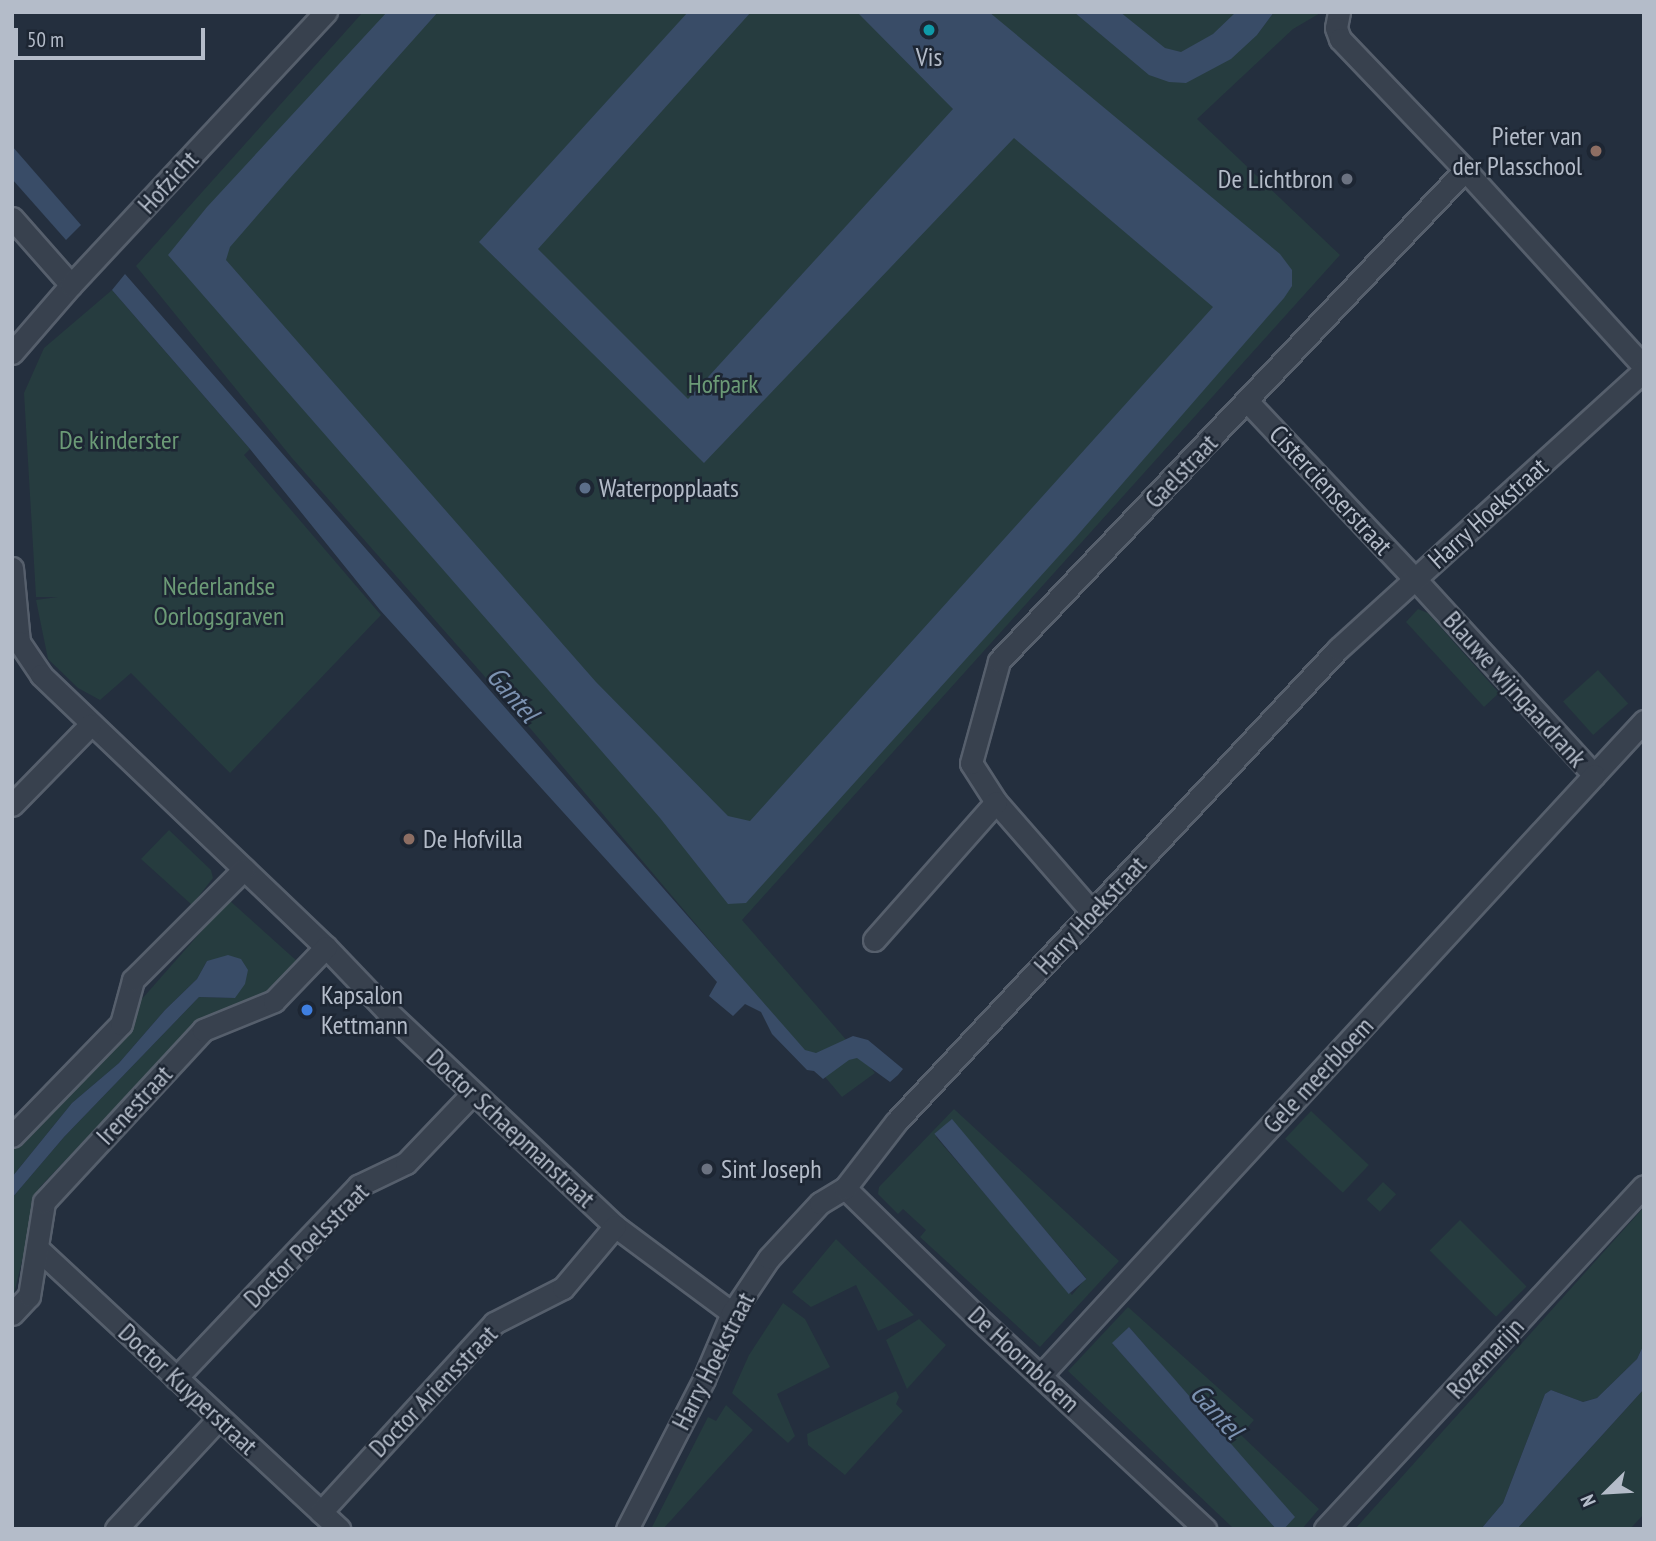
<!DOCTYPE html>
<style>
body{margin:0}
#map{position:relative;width:1656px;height:1541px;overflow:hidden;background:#242f3e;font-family:"PT Sans Narrow",sans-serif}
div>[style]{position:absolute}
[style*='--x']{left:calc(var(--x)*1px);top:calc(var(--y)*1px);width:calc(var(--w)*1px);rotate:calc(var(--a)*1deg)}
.green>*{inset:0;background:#263c3f;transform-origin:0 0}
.water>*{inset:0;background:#394c67;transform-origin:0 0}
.roads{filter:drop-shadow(2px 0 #565f6c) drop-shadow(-2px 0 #565f6c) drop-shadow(0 2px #565f6c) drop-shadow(0 -2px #565f6c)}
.street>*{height:21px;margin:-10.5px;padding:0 10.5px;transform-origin:10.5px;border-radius:10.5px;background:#38414e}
.dots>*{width:19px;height:19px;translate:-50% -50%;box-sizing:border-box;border:4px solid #1d2633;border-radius:50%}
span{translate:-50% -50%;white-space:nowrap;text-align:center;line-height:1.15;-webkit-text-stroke:5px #1d2633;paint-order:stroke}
.poi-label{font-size:26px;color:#b4bcc9}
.right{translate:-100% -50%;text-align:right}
.left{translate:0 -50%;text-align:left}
.street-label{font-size:26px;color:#b4bcc9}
.park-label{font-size:26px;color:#6b9a76}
.water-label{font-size:28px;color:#7c92b1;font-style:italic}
.frame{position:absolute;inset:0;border:14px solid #b4bcc9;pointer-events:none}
.north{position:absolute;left:1572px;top:1457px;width:70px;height:70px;-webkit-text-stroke:5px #1d2633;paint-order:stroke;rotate:246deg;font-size:19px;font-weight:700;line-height:28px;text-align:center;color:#b4bcc9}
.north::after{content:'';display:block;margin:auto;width:24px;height:32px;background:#b4bcc9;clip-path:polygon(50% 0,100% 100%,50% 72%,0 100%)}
.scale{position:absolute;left:14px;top:28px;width:191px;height:32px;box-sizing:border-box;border:4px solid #b4bcc9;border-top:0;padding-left:9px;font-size:21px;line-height:24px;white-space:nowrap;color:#b4bcc9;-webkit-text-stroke:5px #1d2633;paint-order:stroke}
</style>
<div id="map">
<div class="green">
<div style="clip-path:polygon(363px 12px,1268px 12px,1257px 35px,1274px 12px,1322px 12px,1293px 29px,1197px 119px,1340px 255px,742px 920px,875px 1073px,842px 1097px,524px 721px,292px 458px,136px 266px)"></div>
<div style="clip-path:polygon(112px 290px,250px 449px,244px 455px,381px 615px,230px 773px,131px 673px,100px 700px,78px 688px,48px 659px,36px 600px,58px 597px,36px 597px,24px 393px,44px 348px)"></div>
<div style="clip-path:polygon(1418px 609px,1428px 613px,1499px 693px,1484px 707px,1406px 622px)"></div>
<div style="left:1598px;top:670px;width:45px;height:47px;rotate:48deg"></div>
<div style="clip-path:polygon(169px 830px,211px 870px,213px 878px,192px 905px,141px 859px)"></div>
<div style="clip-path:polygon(229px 900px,298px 962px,278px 986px,195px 1024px,40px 1187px,12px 1302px,12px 1198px,64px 1137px,199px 997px,235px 998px,207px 961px,197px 979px,165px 1010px,119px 1063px,72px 1103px,12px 1177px,12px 1149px,124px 1032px,141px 1000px)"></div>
<div style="clip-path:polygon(evenodd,954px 1109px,1119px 1261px,1040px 1347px,920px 1237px,926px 1230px,903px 1209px,898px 1214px,878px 1194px,879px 1187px,954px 1109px,951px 1120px,1086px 1278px,1072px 1295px,936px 1137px,951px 1120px)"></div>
<div style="left:1311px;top:1111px;width:79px;height:38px;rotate:43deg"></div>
<div style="left:1383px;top:1182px;width:18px;height:24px;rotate:43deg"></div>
<div style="clip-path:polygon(1644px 1207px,1644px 1344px,1637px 1359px,1597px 1398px,1583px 1402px,1551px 1390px,1545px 1394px,1503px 1503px,1481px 1529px,1355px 1529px)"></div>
<div style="left:1460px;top:1220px;width:94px;height:43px;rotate:45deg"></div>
<div style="clip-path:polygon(836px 1239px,914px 1315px,878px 1331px,856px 1285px,811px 1307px,792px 1292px)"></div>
<div style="clip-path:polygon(783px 1303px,805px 1319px,830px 1367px,777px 1394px,795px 1436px,788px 1443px,732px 1393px,749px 1355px)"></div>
<div style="clip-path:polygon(1128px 1307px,1254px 1420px,1241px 1435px,1319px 1509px,1302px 1529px,1284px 1529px,1294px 1518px,1129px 1327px,1113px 1344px,1276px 1529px,1234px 1529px,1068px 1371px)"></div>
<div style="clip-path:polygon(919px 1319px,946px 1345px,907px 1389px,886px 1340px)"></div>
<div style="clip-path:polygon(1644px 1389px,1644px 1514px,1630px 1529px,1517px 1529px)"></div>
<div style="clip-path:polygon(896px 1391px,899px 1397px,896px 1404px,903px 1411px,845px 1475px,808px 1445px,807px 1434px)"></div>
<div style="clip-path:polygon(726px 1405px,753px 1430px,663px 1529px,651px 1529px,708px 1417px,716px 1421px)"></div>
</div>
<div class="water">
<div style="clip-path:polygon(387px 12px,438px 12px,289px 179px,230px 247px,226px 260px,596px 682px,728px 816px,750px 821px,1213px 307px,1014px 138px,704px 463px,479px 242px,688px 12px,751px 12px,538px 249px,688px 399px,953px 109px,857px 12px,989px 12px,1280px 254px,1292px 270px,1292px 286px,1284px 298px,1076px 537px,746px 903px,728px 904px,660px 818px,168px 255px,207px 207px)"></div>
<div style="clip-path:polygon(1074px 12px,1120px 12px,1165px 48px,1181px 52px,1213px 34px,1236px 12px,1274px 12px,1257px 35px,1231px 59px,1186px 83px,1169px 82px,1149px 75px)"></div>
<div style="clip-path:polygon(12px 146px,81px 225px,66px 240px,12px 179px)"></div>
<div style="clip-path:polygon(125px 274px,805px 1050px,816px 1053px,853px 1036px,868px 1040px,903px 1069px,898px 1075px,890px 1082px,857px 1058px,849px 1060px,823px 1079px,814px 1071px,807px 1070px,772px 1034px,761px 1012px,745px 1004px,733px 1016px,709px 996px,717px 982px,380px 610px,250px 449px,112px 290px)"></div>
<div style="clip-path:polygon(228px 955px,241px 959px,248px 970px,245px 984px,235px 998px,199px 997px,64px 1137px,12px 1198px,12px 1177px,72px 1103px,119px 1063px,165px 1010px,197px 979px,207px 961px)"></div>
<div style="left:952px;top:1119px;width:209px;height:23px;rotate:50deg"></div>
<div style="clip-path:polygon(1129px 1327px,1295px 1517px,1284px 1529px,1276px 1529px,1112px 1343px)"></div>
<div style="clip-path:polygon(1644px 1344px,1644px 1389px,1517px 1529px,1481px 1529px,1503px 1503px,1545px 1394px,1551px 1390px,1583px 1402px,1597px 1398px,1637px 1359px)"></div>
</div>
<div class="roads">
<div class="street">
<div style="--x:1339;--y:12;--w:16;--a:101"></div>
<div style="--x:1336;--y:28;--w:12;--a:70"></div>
<div style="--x:1340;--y:39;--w:181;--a:46.3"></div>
<div style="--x:1465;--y:170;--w:266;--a:47.7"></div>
<div style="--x:12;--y:218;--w:89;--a:48.6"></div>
<div style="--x:12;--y:353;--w:90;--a:-49.1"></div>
<div style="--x:71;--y:285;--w:374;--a:-47"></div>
<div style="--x:1247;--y:401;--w:245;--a:46.7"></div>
<div style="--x:1415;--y:579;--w:265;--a:47.6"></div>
<div style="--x:1594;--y:775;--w:74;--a:-47.2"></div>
<div style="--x:12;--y:568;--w:74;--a:84.6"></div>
<div style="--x:19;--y:642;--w:40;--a:56"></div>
<div style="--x:41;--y:675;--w:394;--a:43.7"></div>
<div style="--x:326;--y:947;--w:88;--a:46.4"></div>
<div style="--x:387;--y:1011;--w:313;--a:43.3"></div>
<div style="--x:615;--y:1226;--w:146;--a:36.6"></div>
<div style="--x:12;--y:805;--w:112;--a:-45.7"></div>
<div style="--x:1092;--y:912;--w:146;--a:-131.1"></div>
<div style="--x:996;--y:802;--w:46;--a:-122.7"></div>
<div style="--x:971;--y:763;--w:106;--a:-74.6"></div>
<div style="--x:999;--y:661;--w:677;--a:-46.5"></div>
<div style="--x:874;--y:940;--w:184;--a:-48.5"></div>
<div style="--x:12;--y:1136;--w:156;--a:-45.8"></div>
<div style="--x:121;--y:1024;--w:46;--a:-74.7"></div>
<div style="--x:133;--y:980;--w:157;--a:-45"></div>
<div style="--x:845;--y:1188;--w:183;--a:44.3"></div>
<div style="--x:976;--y:1316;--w:313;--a:42.9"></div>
<div style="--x:37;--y:1248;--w:413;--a:42.9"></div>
<div style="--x:12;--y:1314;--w:25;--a:-47"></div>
<div style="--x:29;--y:1296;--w:95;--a:-80.9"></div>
<div style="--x:44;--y:1202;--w:234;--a:-47.2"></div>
<div style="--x:203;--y:1030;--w:77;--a:-22.2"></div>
<div style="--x:274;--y:1001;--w:75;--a:-46.1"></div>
<div style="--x:1041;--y:1375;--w:816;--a:-47.33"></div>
<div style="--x:176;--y:1378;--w:265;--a:-46.5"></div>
<div style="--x:358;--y:1186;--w:53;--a:-25.6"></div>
<div style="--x:406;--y:1163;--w:97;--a:-46.3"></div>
<div style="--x:321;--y:1512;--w:256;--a:-47.5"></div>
<div style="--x:494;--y:1323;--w:77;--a:-26.9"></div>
<div style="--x:563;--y:1288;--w:81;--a:-50"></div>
<div style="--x:116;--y:1529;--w:151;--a:-47.1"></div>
<div style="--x:627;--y:1529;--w:169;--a:-62.8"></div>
<div style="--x:704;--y:1379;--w:72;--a:-67"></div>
<div style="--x:732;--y:1313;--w:66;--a:-56.1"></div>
<div style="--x:769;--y:1258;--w:75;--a:-47.2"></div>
<div style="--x:820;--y:1203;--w:29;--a:-31"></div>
<div style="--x:845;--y:1188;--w:83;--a:-52.3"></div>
<div style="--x:896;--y:1122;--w:647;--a:-46.94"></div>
<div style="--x:1338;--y:649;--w:413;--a:-42.3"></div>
<div style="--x:1325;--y:1529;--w:468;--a:-47.1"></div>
</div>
</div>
<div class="dots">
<div style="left:929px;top:30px;background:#0f9aa8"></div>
<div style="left:1596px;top:151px;background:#8d6e63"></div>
<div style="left:1347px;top:179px;background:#6b7280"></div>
<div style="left:585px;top:488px;background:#5c6f8a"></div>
<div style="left:409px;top:839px;background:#8d6e63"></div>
<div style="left:307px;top:1010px;background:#3f7fe0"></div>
<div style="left:707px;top:1169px;background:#6b7280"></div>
</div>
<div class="poi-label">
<span style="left:929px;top:57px">Vis</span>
<span class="right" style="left:1582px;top:151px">Pieter van<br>der Plasschool</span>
<span class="right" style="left:1333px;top:179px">De Lichtbron</span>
<span class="left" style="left:599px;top:488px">Waterpopplaats</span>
<span class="left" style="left:423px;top:839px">De Hofvilla</span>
<span class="left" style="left:321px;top:1010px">Kapsalon<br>Kettmann</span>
<span class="left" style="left:721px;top:1169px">Sint Joseph</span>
</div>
<div class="street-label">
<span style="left:168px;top:182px;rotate:-47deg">Hofzicht</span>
<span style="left:1181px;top:471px;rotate:-46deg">Gaelstraat</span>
<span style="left:1331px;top:490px;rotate:47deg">Cistercienserstraat</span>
<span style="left:1488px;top:513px;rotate:-42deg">Harry Hoekstraat</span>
<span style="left:1515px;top:689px;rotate:48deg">Blauwe wijngaardrank</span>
<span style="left:1090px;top:915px;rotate:-47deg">Harry Hoekstraat</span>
<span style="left:1318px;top:1075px;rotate:-47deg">Gele meerbloem</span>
<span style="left:134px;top:1105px;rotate:-47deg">Irenestraat</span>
<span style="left:511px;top:1128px;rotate:43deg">Doctor Schaepmanstraat</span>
<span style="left:306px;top:1245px;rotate:-45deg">Doctor Poelsstraat</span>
<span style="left:1485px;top:1358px;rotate:-47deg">Rozemarijn</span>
<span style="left:1024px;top:1359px;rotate:43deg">De Hoornbloem</span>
<span style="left:713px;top:1361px;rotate:-63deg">Harry Hoekstraat</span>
<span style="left:188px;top:1389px;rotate:43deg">Doctor Kuyperstraat</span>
<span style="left:433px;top:1391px;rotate:-46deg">Doctor Ariensstraat</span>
</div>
<div class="park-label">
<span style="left:723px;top:384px">Hofpark</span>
<span style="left:119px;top:440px">De kinderster</span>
<span style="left:219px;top:601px">Nederlandse<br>Oorlogsgraven</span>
</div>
<div class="water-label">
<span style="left:513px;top:694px;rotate:49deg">Gantel</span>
<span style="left:1217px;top:1411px;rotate:48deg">Gantel</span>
</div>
<div class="frame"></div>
<div class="north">N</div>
<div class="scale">50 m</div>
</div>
